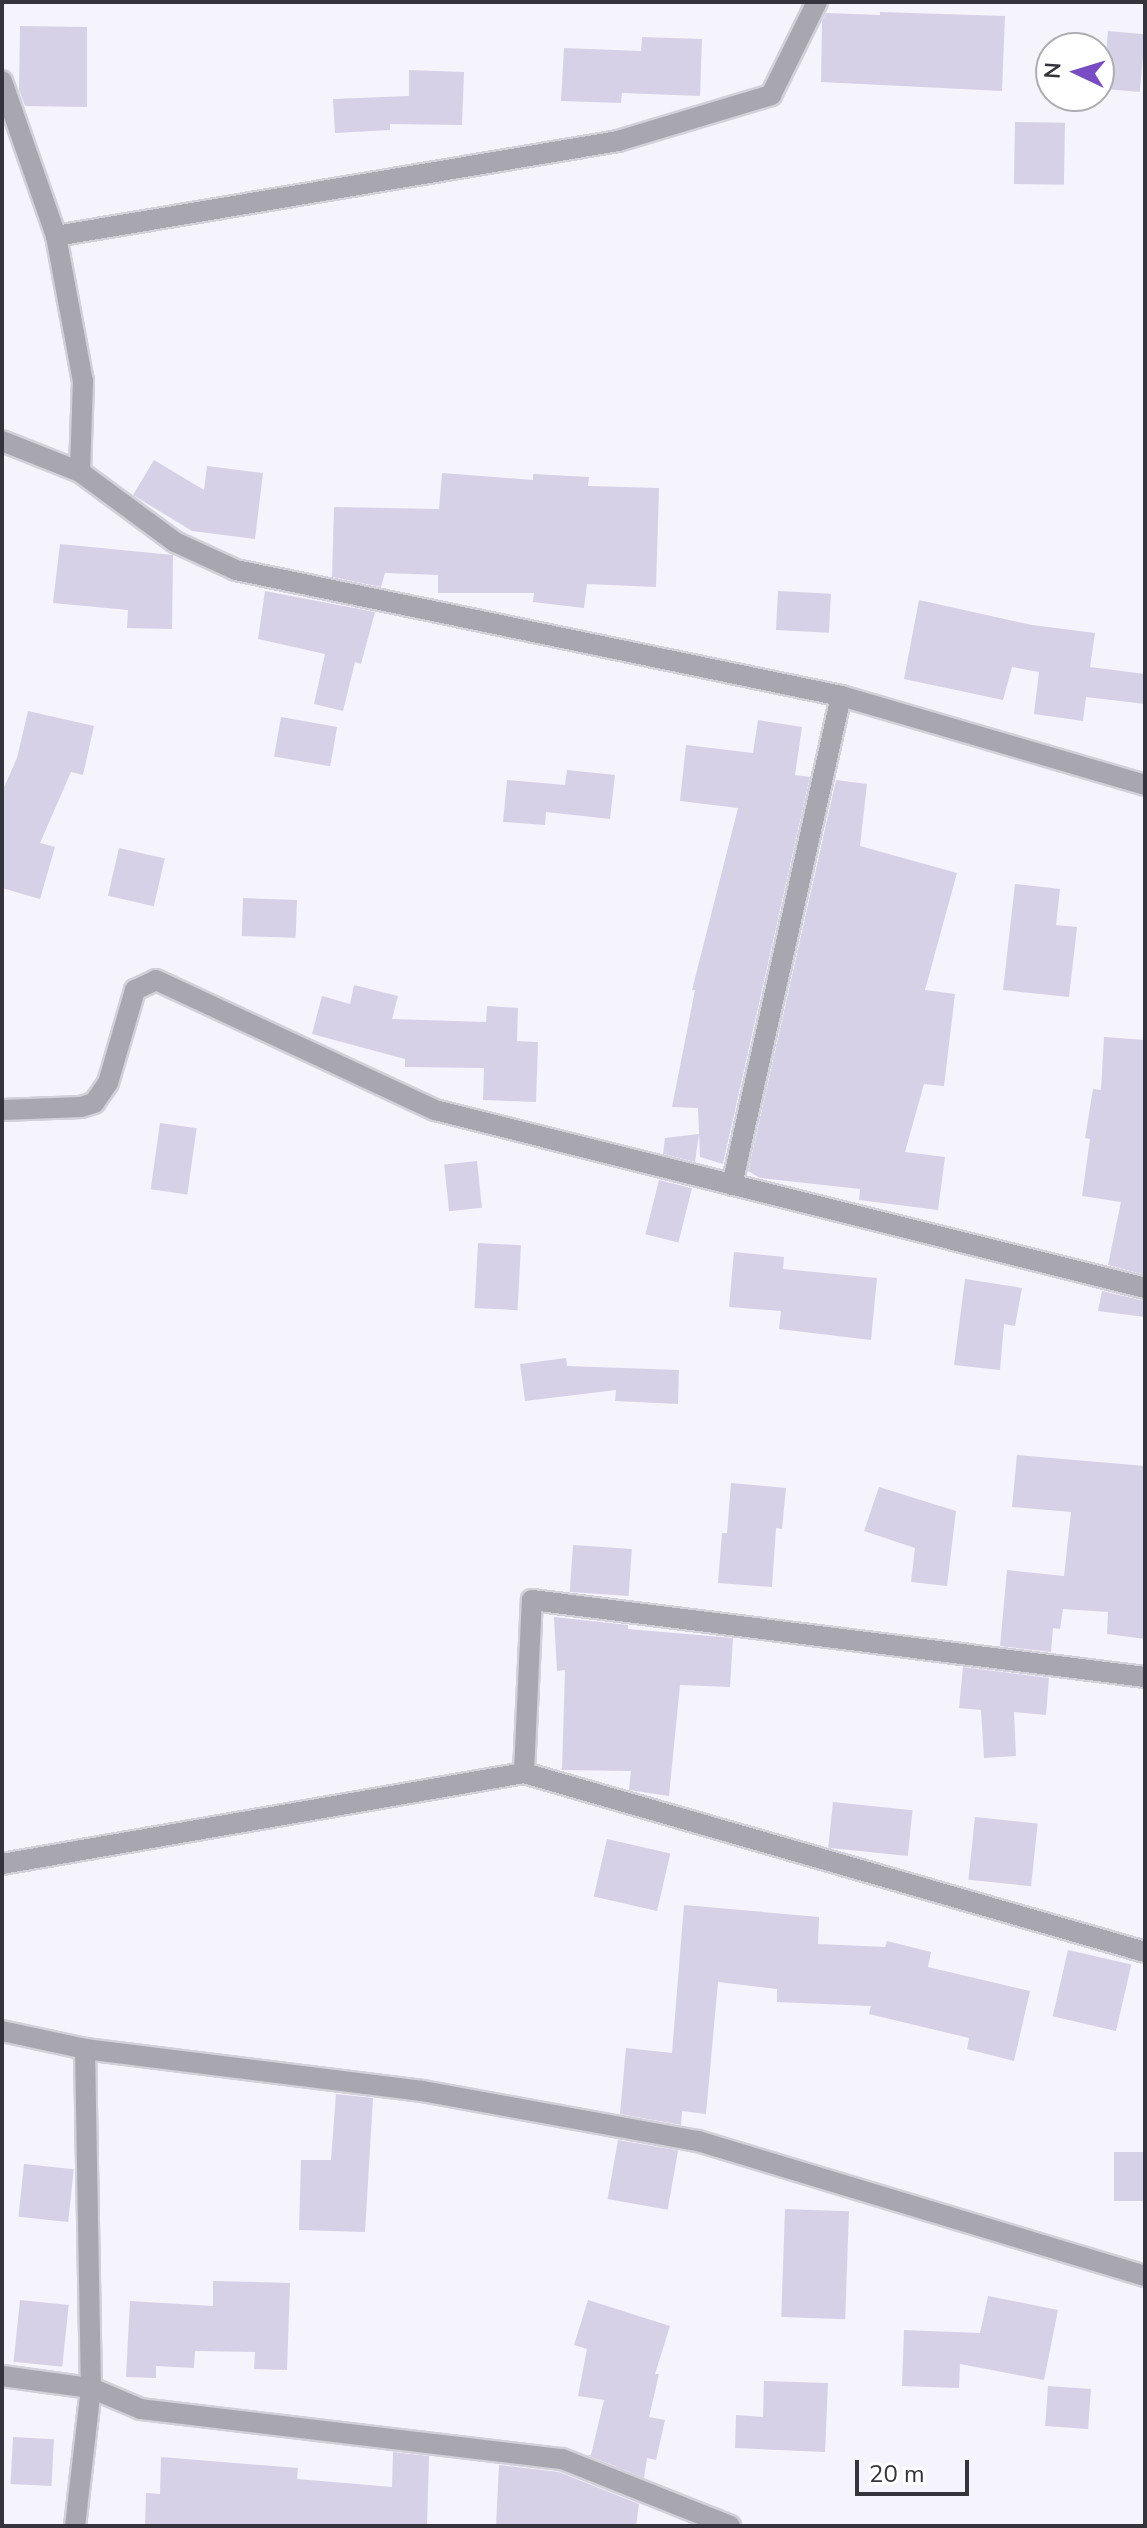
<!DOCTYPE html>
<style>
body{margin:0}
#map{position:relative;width:1147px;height:2528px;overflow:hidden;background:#f5f3fc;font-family:"Nunito Sans",sans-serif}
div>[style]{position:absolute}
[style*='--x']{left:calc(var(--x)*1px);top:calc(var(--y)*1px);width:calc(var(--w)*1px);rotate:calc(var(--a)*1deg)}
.building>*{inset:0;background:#d7d1e7;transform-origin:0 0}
.roads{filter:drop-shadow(2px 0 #d2d0d9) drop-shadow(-2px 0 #d2d0d9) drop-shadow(0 2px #d2d0d9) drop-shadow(0 -2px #d2d0d9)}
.minor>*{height:20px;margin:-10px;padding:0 10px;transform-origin:10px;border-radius:10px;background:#a8a6af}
span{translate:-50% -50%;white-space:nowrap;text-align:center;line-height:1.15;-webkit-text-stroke:6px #fff;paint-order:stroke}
.frame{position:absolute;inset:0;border:4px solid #35333c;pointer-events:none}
.north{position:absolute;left:1035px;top:32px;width:80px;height:80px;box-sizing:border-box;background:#fff;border:2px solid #aeadb1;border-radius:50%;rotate:274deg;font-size:22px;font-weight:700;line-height:32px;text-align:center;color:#35333c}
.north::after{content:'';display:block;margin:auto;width:28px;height:36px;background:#794bc4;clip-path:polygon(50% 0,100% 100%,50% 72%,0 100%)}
.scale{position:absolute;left:855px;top:2460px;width:114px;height:36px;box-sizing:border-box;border:4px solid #35333c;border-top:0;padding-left:10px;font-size:24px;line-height:28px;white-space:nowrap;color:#35333c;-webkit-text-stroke:6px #fff;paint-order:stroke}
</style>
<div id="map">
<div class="building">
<div style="clip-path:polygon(880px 12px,1005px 16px,1002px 91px,821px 82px,822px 21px,826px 13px,880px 15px)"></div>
<div style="clip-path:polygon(20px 26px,87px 27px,87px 107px,25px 106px,19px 90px)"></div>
<div style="left:1108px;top:31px;width:37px;height:58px;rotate:5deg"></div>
<div style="clip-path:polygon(642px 37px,702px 39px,700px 96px,622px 93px,621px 103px,561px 101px,564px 48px,641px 51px)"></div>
<div style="clip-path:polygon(409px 70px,464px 72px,462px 125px,390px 124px,390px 130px,335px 133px,333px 99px,409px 96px)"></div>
<div style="left:1015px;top:122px;width:50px;height:62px;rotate:1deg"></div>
<div style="clip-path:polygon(154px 460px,204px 490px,207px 466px,263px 473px,255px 539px,192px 531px,133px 495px)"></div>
<div style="clip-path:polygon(442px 473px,533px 480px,533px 474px,589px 477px,588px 486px,659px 488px,656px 587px,587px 584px,584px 608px,533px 602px,534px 593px,438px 593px,438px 575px,385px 573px,381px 587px,332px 577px,334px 507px,439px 509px)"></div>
<div style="clip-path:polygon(60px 544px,173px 555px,172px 629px,127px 628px,128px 610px,53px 603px)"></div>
<div style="clip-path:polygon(265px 591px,375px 612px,361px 664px,355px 662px,343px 711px,314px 704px,325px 654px,258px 639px)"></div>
<div style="left:778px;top:591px;width:53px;height:39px;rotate:3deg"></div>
<div style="clip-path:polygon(919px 600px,1032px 625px,1095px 633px,1090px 667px,1145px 674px,1145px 704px,1086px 697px,1083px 721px,1034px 714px,1039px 672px,1012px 667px,1003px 700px,904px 679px)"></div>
<div style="clip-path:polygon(28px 711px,94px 726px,83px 775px,71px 772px,40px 843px,55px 847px,40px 899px,2px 888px,2px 792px,17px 758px)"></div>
<div style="left:281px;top:717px;width:57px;height:40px;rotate:10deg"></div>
<div style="clip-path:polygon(758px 720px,802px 727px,795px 775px,810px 777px,723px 1164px,700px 1157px,698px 1108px,672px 1107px,695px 990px,692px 990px,738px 808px,680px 801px,686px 745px,753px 753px)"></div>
<div style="clip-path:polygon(567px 770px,615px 775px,610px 819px,546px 812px,545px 825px,503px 822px,507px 780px,565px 785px)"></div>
<div style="clip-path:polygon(836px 780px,867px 784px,860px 846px,957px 873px,925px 990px,955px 994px,944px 1086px,924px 1084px,905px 1152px,945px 1157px,938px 1210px,859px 1200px,860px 1189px,760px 1178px,748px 1171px)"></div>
<div style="left:119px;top:848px;width:47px;height:49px;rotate:13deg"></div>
<div style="clip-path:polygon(1015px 884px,1060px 889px,1056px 925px,1077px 927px,1069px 997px,1003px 990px)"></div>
<div style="left:243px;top:898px;width:54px;height:38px;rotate:2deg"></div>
<div style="clip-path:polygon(354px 985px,398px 996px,392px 1019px,486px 1022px,487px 1006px,518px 1008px,517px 1041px,538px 1042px,536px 1102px,483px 1100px,484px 1068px,405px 1067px,405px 1059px,312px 1034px,322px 996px,350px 1004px)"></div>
<div style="clip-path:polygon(1104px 1037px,1145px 1040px,1145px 1275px,1108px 1265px,1121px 1202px,1082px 1196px,1090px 1139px,1085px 1138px,1093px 1089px,1101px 1090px)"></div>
<div style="left:160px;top:1123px;width:37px;height:67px;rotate:8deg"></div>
<div style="clip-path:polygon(699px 1134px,695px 1162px,663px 1154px,665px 1138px)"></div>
<div style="left:477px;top:1161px;width:47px;height:33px;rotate:84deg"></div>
<div style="left:659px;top:1180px;width:34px;height:56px;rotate:14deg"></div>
<div style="left:478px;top:1243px;width:43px;height:65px;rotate:3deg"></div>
<div style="clip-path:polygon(734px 1252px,784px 1257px,783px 1269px,877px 1278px,871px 1340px,779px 1329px,781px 1311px,729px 1307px)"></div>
<div style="clip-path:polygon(965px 1279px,1022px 1288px,1015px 1326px,1004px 1324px,1000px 1370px,954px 1365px)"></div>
<div style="clip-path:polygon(1102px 1291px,1145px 1301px,1145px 1317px,1098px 1311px)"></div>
<div style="clip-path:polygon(566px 1358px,567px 1366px,679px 1370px,678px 1404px,615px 1401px,616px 1390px,525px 1401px,520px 1364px)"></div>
<div style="clip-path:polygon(1017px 1455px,1145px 1466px,1145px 1639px,1107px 1634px,1108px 1612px,1063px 1609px,1060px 1629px,1053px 1628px,1051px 1652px,1000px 1646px,1007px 1570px,1064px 1576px,1071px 1512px,1012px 1507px)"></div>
<div style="clip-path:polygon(731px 1483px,786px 1488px,782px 1529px,776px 1528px,772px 1587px,718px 1583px,722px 1533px,727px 1533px)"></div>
<div style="clip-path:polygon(879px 1487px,956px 1511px,947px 1586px,911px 1582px,915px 1548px,864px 1531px)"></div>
<div style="left:573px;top:1545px;width:59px;height:47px;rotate:4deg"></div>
<div style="clip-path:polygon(554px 1617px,628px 1625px,628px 1629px,733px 1638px,730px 1687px,680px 1685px,669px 1796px,629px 1790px,631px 1771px,562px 1770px,565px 1670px,557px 1671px)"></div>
<div style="clip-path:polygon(963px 1667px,1049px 1678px,1046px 1715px,1014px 1712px,1016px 1756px,984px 1758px,981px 1710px,959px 1708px)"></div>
<div style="left:833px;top:1802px;width:80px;height:46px;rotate:6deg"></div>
<div style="left:975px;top:1817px;width:63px;height:63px;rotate:6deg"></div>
<div style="left:607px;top:1839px;width:65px;height:59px;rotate:13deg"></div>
<div style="clip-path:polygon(684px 1905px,819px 1917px,818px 1944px,885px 1947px,887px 1941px,931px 1952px,928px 1967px,1030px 1991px,1014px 2061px,967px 2049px,969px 2038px,869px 2014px,871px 2006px,777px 2002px,777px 1989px,718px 1982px,706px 2114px,682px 2111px,681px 2125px,620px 2114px,626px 2048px,672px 2053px)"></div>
<div style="left:1068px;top:1950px;width:65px;height:68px;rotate:13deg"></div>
<div style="clip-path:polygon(336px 2094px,373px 2098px,365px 2232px,299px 2230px,301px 2160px,331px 2160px)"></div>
<div style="left:618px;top:2140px;width:61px;height:60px;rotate:10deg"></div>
<div style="left:1114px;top:2152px;width:31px;height:49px"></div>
<div style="left:24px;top:2164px;width:50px;height:53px;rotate:6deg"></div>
<div style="left:785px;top:2209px;width:64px;height:108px;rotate:2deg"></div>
<div style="clip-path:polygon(213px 2281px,290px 2283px,287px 2370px,254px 2369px,255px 2352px,195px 2351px,194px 2368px,156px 2366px,156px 2378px,126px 2377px,130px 2301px,213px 2306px)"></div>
<div style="clip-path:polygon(988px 2296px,1058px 2310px,1044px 2380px,960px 2364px,959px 2388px,902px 2386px,904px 2330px,980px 2333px)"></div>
<div style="left:20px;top:2300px;width:49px;height:62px;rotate:6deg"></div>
<div style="clip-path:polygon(588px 2300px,670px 2326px,655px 2374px,659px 2374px,649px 2417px,665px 2420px,656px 2460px,647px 2458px,644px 2478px,587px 2455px,591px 2455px,604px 2400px,578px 2396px,587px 2349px,574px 2345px)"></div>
<div style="clip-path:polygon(764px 2381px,828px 2383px,825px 2452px,735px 2448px,736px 2415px,763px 2417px)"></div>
<div style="left:1048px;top:2386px;width:43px;height:40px;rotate:4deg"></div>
<div style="left:13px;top:2437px;width:41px;height:47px;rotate:3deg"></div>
<div style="clip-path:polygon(393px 2452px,429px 2456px,427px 2526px,145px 2526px,146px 2493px,160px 2494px,161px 2457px,298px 2468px,297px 2479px,392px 2487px)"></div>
<div style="clip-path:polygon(499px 2465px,559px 2472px,639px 2504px,636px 2526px,496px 2526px)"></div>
</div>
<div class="roads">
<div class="minor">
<div style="--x:2;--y:81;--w:164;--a:70.8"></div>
<div style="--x:56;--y:236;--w:147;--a:79.5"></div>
<div style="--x:83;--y:381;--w:91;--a:91.9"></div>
<div style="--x:56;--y:236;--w:570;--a:-9.59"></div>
<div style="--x:618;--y:141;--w:160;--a:-16.7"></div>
<div style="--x:771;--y:95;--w:104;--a:-63.7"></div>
<div style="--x:2;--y:441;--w:84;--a:21.7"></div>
<div style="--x:80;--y:472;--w:118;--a:36.4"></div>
<div style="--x:175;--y:542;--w:67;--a:24.7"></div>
<div style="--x:236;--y:570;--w:618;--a:11.76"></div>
<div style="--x:841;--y:696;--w:317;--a:16.3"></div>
<div style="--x:2;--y:1110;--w:79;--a:-2.2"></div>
<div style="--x:81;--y:1107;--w:14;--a:-17"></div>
<div style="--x:94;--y:1103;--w:24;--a:-55"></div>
<div style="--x:108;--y:1083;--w:97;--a:-73.8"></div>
<div style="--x:135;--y:990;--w:23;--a:-25"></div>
<div style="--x:156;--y:980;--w:308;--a:25"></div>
<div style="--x:435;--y:1110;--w:732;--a:14.07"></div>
<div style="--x:732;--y:1185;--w:501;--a:-77.43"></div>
<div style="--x:524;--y:1773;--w:646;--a:16.08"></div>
<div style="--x:2;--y:1864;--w:530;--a:-9.89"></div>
<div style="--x:524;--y:1773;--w:173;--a:-87.4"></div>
<div style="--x:532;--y:1600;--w:618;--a:7.16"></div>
<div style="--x:2;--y:2031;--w:85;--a:12.2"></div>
<div style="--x:85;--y:2049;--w:339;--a:89"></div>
<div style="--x:91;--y:2388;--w:54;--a:22.8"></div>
<div style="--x:141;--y:2409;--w:424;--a:6.8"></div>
<div style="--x:562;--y:2459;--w:181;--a:21.7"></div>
<div style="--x:85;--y:2049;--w:340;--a:7.1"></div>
<div style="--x:422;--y:2091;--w:280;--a:10.3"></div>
<div style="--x:698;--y:2141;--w:467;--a:16.8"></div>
<div style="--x:2;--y:2376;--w:90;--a:7.7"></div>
<div style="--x:91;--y:2388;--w:139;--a:96.6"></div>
</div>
</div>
<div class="frame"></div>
<div class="north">N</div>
<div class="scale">20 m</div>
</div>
